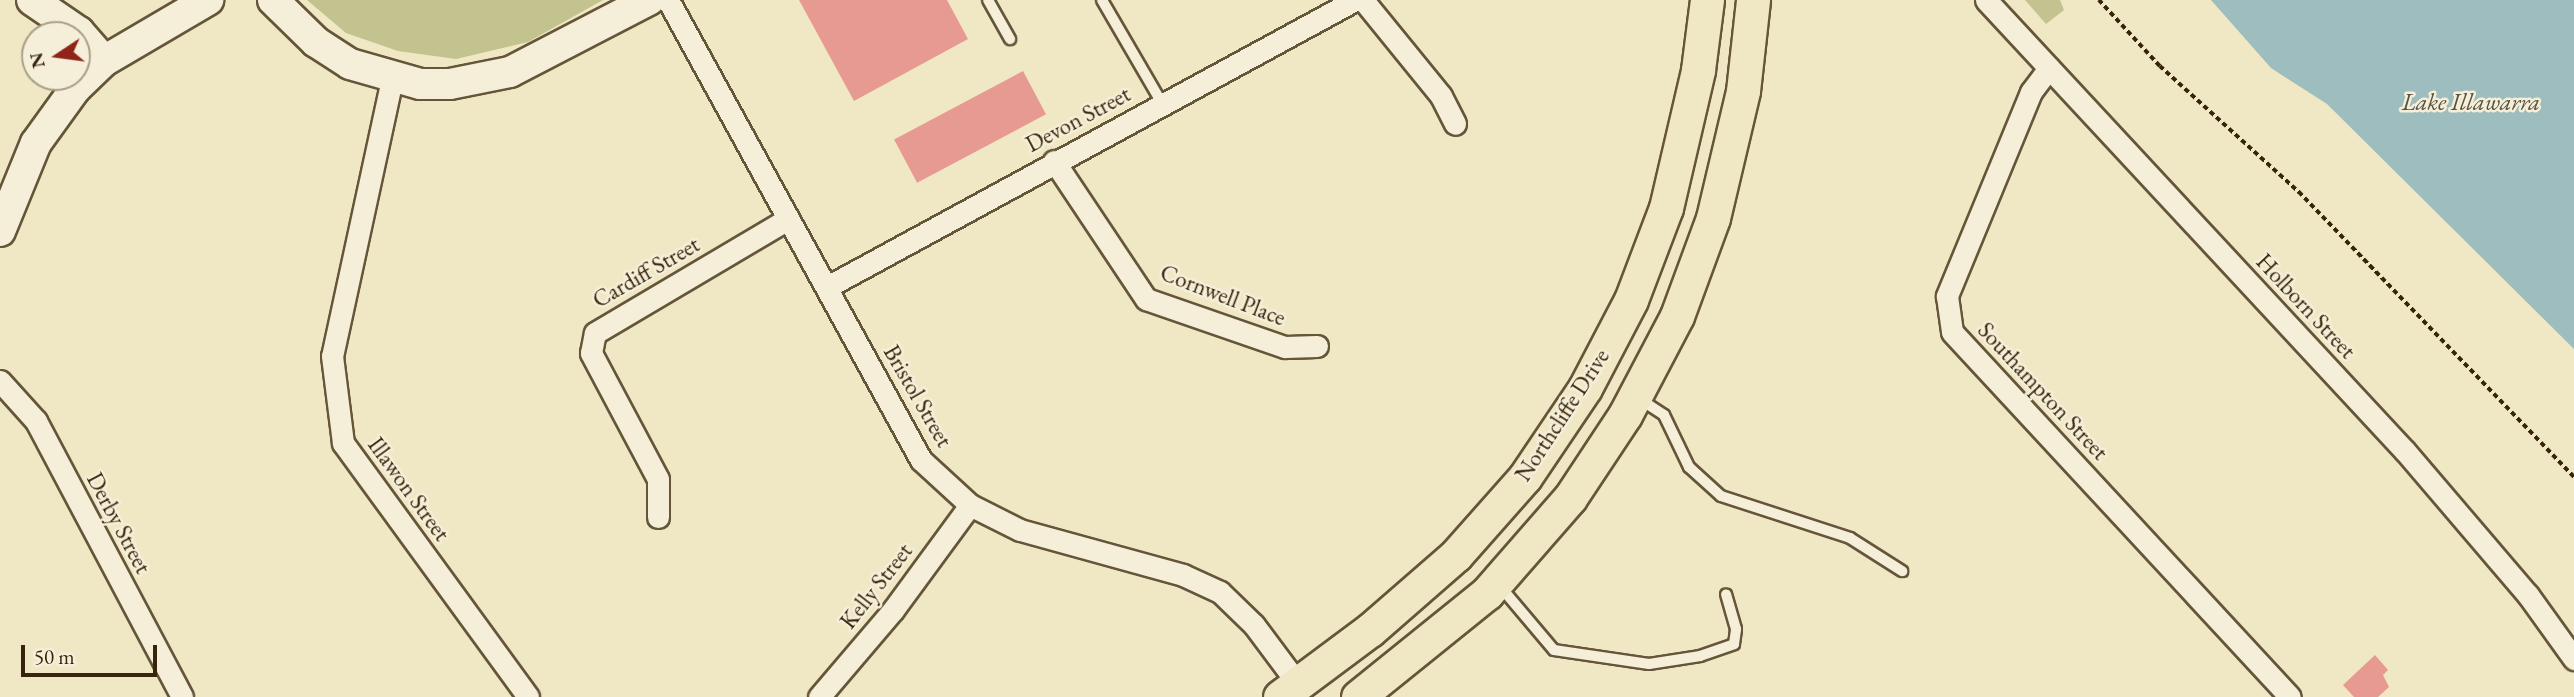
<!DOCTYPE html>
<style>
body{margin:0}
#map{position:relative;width:2574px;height:697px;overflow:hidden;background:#f0e7c5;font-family:"EB Garamond",serif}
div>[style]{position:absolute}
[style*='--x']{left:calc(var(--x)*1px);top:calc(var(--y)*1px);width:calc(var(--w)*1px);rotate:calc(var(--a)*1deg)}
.green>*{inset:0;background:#c2c38f}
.water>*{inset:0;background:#9ebdbe}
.building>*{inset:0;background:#e79a92;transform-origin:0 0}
.path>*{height:3.5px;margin-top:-1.75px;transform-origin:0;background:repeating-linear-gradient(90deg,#37240a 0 5px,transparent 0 8.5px)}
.roads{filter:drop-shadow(2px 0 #655539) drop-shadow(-2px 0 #655539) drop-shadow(0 2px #655539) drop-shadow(0 -2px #655539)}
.lane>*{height:10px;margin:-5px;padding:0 5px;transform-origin:5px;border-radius:5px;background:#f5efd9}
.street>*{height:21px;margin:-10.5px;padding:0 10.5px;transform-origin:10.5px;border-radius:10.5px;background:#f5efd9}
.secondary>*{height:30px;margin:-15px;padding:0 15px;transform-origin:15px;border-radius:15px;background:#f5efd9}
.primary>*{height:33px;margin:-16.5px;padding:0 16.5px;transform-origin:16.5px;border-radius:16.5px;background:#f0e7c5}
span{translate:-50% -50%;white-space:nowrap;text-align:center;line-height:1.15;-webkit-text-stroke:5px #f5efd9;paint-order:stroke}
.street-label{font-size:23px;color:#37240a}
.water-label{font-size:24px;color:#565240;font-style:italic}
.north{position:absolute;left:21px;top:21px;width:70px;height:70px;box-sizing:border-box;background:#f5efd9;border:2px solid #a99e86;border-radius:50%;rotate:257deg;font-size:19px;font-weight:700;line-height:28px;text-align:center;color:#37240a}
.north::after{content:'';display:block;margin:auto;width:24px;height:32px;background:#8f2418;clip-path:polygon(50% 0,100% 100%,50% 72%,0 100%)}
.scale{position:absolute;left:21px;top:645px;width:136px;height:32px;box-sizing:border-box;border:4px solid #37240a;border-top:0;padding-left:9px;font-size:21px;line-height:24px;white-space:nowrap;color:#37240a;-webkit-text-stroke:5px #f5efd9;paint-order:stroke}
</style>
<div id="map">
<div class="green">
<div style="clip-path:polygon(307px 0,603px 0,528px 42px,456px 59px,398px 51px,346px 33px)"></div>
<div style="clip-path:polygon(2025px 0,2060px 0,2064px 10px,2046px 24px)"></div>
</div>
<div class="water">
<div style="clip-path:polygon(2211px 0,2574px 0,2574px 349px,2327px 104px,2271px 68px)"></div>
</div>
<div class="building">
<div style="clip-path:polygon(799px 0,947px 0,968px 39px,854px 101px)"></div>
<div style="left:1023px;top:71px;width:49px;height:146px;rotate:62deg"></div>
<div style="clip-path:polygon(2375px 655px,2388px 670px,2383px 675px,2389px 687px,2378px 697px,2354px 697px,2343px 685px)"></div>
</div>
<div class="path">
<div style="--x:2099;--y:0;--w:90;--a:47.3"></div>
<div style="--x:2160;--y:66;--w:188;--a:42.2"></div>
<div style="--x:2299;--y:192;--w:396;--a:46"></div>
</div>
<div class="roads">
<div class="lane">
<div style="--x:988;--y:0;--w:45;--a:60.6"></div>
<div style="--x:1102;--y:0;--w:119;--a:59.8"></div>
<div style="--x:1638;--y:398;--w:31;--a:33"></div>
<div style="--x:1664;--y:415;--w:58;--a:64.3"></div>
<div style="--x:1689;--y:467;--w:43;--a:42.2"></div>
<div style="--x:1721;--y:496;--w:136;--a:18"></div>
<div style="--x:1850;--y:538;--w:62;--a:32.4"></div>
<div style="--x:1499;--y:585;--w:85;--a:49.8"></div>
<div style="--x:1554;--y:650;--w:96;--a:8.4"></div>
<div style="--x:1649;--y:664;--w:52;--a:-8.9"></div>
<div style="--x:1700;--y:656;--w:36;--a:-19"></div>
<div style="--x:1734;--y:644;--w:15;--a:-82"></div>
<div style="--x:1736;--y:629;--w:36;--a:-106"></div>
</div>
<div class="street">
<div style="--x:668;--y:0;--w:525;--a:61.19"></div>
<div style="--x:921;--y:460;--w:67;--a:42.6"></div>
<div style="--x:970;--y:505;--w:56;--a:26.6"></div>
<div style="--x:1020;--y:530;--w:169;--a:15.4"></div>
<div style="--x:1183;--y:575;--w:41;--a:24.7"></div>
<div style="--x:1220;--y:592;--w:47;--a:44.1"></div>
<div style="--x:1254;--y:625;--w:74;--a:53.3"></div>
<div style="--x:1363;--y:0;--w:124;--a:50.9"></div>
<div style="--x:1441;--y:96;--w:31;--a:63"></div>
<div style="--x:1986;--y:0;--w:616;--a:47.11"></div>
<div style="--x:2405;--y:451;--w:189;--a:49.5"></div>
<div style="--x:2528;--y:595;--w:79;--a:54.3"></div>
<div style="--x:2049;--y:68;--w:30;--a:127"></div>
<div style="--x:2031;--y:92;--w:221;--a:112.4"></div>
<div style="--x:1947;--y:296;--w:36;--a:82"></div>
<div style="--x:1952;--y:332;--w:497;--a:47.2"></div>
<div style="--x:392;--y:79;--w:283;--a:102.2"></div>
<div style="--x:332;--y:356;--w:88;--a:82.8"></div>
<div style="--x:343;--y:443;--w:314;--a:53.9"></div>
<div style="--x:1054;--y:161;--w:166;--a:56.3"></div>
<div style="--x:1146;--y:299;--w:147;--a:19.1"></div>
<div style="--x:1285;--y:347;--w:32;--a:-2"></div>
<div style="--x:827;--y:287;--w:601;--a:-28.53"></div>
<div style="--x:0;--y:381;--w:54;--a:48"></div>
<div style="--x:36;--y:421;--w:312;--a:62.1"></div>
<div style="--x:658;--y:517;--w:38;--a:-90"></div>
<div style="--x:658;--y:479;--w:143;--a:-118"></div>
<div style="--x:591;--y:353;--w:20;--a:-79"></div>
<div style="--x:595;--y:333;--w:224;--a:-30.6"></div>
<div style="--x:819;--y:697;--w:114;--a:-49.6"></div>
<div style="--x:893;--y:610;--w:130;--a:-53.7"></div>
</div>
<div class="secondary">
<div style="--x:32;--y:0;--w:57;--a:34.2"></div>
<div style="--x:79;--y:32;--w:38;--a:49"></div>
<div style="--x:273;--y:0;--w:60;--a:44.3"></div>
<div style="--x:316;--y:42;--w:40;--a:32.9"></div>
<div style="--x:350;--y:64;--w:73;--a:15.9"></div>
<div style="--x:420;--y:84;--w:30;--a:0"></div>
<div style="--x:450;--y:84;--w:61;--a:-11.3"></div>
<div style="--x:510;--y:72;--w:157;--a:-27.4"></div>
<div style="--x:0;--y:231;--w:95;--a:-67.8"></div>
<div style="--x:36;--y:143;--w:67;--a:-54.2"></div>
<div style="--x:75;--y:89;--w:40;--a:-44"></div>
<div style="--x:104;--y:61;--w:121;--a:-30.4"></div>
</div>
<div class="primary">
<div style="--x:1280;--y:697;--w:112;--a:-36.7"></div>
<div style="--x:1370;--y:630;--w:114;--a:-41.1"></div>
<div style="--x:1456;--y:555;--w:104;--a:-48.5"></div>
<div style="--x:1525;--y:477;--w:107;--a:-56"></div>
<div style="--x:1585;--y:388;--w:99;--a:-62.4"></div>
<div style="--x:1631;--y:300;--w:98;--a:-69.2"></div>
<div style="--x:1666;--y:208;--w:142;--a:-76.9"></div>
<div style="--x:1698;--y:70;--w:71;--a:-82.7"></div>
<div style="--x:1358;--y:697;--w:166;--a:-38.9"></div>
<div style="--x:1487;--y:593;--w:126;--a:-48.9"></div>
<div style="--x:1570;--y:498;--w:100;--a:-56.5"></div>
<div style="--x:1625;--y:415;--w:112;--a:-62.3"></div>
<div style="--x:1677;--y:316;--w:104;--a:-69.8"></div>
<div style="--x:1713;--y:218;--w:130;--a:-76.7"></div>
<div style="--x:1743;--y:91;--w:92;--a:-83.7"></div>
</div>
</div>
<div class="street-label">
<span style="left:1078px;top:119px;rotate:-28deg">Devon Street</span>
<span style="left:646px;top:272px;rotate:-30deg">Cardiff Street</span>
<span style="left:1223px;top:295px;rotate:21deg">Cornwell Place</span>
<span style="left:2306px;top:306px;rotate:47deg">Holborn Street</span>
<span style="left:2043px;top:391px;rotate:47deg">Southampton Street</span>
<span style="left:918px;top:396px;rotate:60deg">Bristol Street</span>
<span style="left:1562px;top:415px;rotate:-57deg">Northcliffe Drive</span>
<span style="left:409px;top:489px;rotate:54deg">Illawon Street</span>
<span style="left:119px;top:523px;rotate:62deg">Derby Street</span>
<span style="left:876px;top:586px;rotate:-52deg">Kelly Street</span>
</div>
<div class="water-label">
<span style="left:2471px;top:102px">Lake Illawarra</span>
</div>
<div class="north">N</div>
<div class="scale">50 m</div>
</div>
